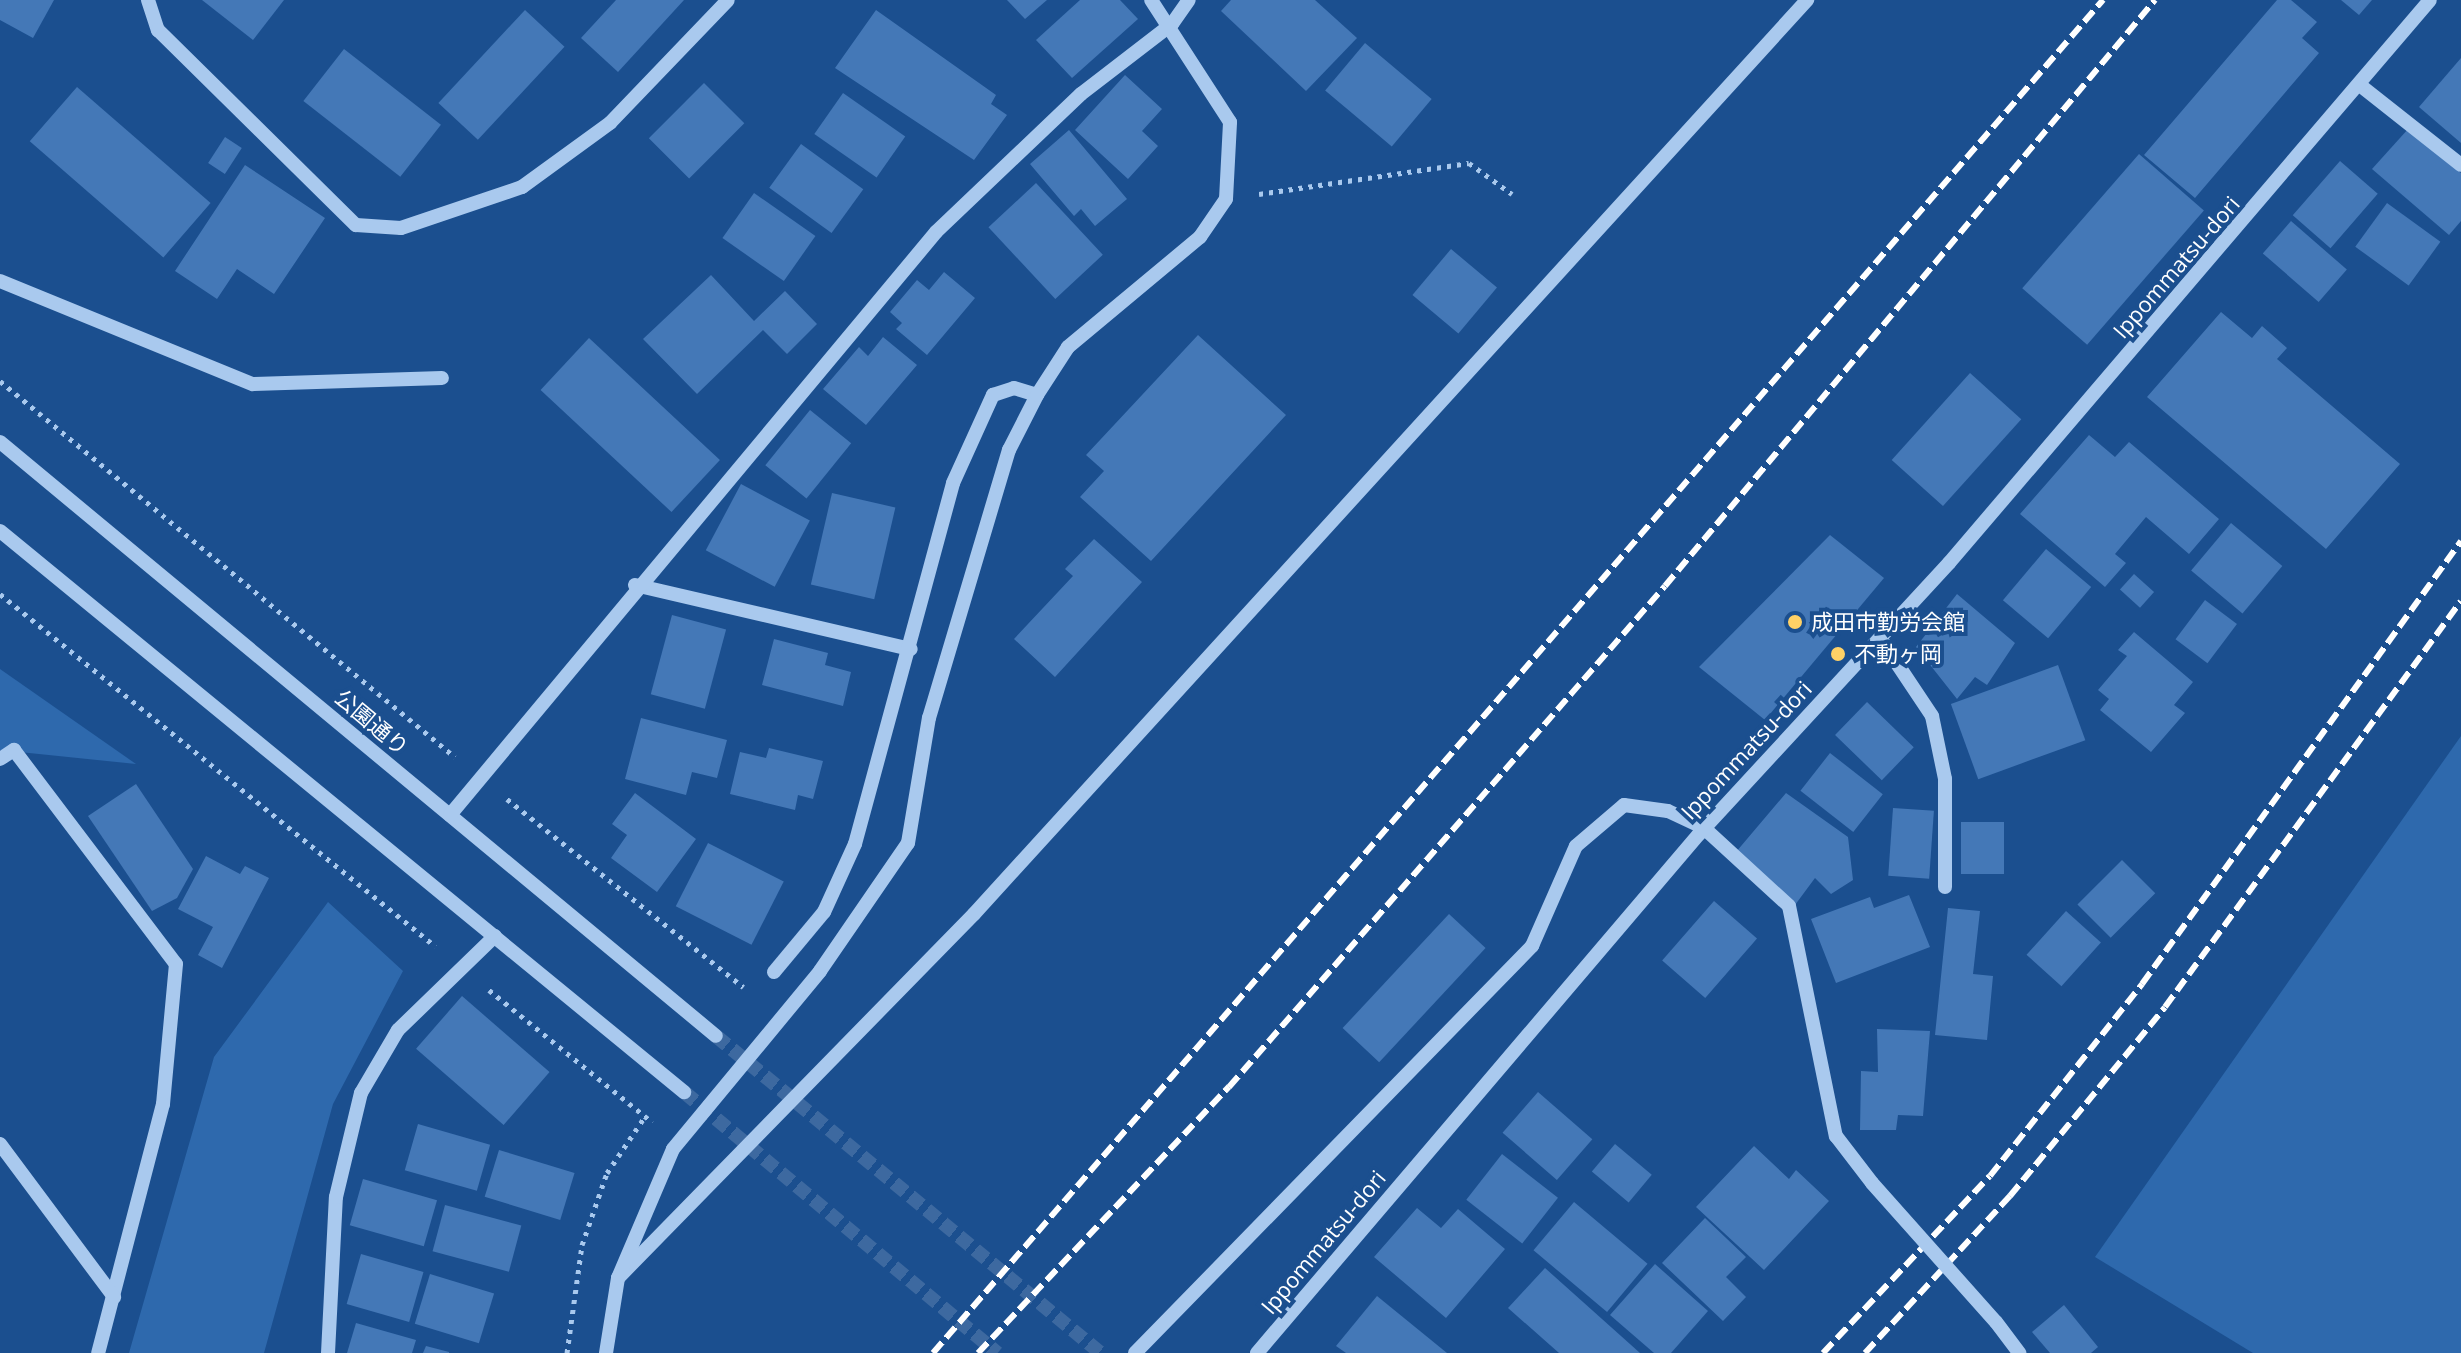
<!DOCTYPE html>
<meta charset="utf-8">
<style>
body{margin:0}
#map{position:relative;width:2461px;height:1353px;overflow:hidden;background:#1b4f8f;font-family:"Open Sans","Noto Sans JP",sans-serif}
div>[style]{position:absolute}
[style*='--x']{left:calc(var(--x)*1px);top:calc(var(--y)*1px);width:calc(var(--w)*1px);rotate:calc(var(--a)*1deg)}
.green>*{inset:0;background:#2e69ad}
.building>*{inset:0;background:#4478b7;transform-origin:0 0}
.minor-tunnel>*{height:14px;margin-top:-7px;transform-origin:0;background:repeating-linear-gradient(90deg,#3d69a0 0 14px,transparent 0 21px)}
.path>*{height:5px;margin-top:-2.5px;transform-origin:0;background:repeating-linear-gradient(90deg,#a9c9ee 0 4px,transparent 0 10px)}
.minor>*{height:14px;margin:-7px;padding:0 7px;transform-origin:7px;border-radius:7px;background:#a9c9ee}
.rail>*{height:6px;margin-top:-3px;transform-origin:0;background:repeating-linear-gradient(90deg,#fff 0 14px,transparent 0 20px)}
.minor-bridge>*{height:14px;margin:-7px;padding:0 7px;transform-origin:7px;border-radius:7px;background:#a9c9ee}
.dots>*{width:22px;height:22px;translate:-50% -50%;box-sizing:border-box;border:4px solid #1b4f8f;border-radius:50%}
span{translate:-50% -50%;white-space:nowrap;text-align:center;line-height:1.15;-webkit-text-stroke:8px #1b4f8f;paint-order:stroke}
.street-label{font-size:22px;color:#fff}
.poi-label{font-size:22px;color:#fff}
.left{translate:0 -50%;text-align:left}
</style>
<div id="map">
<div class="green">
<div style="clip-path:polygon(0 669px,136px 764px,0 750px)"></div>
<div style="clip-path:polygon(2461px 736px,2461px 1353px,2253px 1353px,2095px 1257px)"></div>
<div style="clip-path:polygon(328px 902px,403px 971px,333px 1104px,264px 1353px,129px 1353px,214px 1057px)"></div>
</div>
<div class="building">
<div style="clip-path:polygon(0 0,54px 0,33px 38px,0 20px)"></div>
<div style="clip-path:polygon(202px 0,284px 0,253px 40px)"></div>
<div style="clip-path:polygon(616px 0,684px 0,618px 72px,581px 38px)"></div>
<div style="clip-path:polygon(1007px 0,1047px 0,1025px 19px)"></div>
<div style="clip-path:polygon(1080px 0,1120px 0,1138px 19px,1072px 78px,1036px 40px)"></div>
<div style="clip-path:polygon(1231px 0,1315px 0,1357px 38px,1306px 91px,1221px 11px)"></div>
<div style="clip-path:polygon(2277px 0,2291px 0,2317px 22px,2302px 38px,2319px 53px,2195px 198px,2144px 155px)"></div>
<div style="clip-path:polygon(2341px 0,2372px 0,2359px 15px)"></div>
<div style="left:525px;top:10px;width:54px;height:127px;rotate:43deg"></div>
<div style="clip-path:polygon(876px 10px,996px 95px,991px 104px,1007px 115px,974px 160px,835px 68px)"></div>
<div style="left:1365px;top:43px;width:87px;height:62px;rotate:40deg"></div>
<div style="left:344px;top:49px;width:123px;height:66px;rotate:38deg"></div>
<div style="clip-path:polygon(2461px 58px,2461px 143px,2419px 107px)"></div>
<div style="clip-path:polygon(1125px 75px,1162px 109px,1142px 131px,1158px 146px,1128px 179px,1075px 130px)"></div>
<div style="left:704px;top:83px;width:57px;height:78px;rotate:45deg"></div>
<div style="left:77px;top:87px;width:177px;height:72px;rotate:41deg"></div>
<div style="left:843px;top:93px;width:76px;height:50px;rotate:35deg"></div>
<div style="clip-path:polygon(2409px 128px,2461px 173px,2461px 221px,2449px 235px,2372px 169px)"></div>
<div style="clip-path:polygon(1069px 130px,1127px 199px,1095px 226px,1081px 209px,1074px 216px,1030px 164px)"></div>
<div style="left:225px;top:137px;width:20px;height:31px;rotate:33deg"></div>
<div style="left:801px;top:144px;width:77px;height:54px;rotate:36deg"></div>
<div style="left:2139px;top:154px;width:86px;height:178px;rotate:41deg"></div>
<div style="left:2340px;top:161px;width:50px;height:72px;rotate:41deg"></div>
<div style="clip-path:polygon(245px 165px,325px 218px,274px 294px,237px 269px,217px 299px,175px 271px)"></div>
<div style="left:1036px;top:183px;width:98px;height:65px;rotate:47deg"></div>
<div style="left:754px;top:193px;width:75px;height:55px;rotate:35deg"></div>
<div style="left:2387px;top:203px;width:66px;height:54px;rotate:36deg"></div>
<div style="left:2291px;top:221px;width:74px;height:43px;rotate:41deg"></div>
<div style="left:1451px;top:249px;width:60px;height:60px;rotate:40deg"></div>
<div style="clip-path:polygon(944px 272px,975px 298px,927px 355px,896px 329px,902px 323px,890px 312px,917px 280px,929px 290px)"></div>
<div style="clip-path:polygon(711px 275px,754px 321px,785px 291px,817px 324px,787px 354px,763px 330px,697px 394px,643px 339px)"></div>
<div style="clip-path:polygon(2221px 312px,2252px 338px,2262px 326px,2287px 348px,2277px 359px,2400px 464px,2326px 549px,2147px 397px)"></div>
<div style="clip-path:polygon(1198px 335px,1286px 415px,1151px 561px,1080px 497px,1104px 471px,1086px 455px)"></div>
<div style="clip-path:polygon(883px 337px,917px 365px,866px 425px,823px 389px,859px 347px,868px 356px)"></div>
<div style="left:589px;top:338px;width:179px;height:71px;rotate:43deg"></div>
<div style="left:1970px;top:373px;width:69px;height:117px;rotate:42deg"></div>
<div style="left:810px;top:410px;width:53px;height:71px;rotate:39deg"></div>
<div style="clip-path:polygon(2089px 435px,2115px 457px,2129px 442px,2219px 519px,2189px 554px,2146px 517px,2115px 554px,2126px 563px,2105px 587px,2020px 514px)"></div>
<div style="left:741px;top:484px;width:78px;height:75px;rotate:28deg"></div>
<div style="left:832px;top:493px;width:65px;height:94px;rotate:13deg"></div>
<div style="left:2231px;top:523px;width:67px;height:62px;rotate:40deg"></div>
<div style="clip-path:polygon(1830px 535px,1884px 578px,1765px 720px,1699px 667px)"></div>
<div style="clip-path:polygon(1094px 539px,1142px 582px,1055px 677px,1014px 639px,1073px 576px,1065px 569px)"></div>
<div style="left:2046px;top:549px;width:59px;height:67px;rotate:40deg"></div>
<div style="left:2134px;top:574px;width:27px;height:21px;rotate:42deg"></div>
<div style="clip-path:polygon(1957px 594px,2015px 643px,1987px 685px,1975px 677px,1957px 699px,1916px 647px)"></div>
<div style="left:2205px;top:600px;width:40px;height:49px;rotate:37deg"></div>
<div style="left:672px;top:615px;width:56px;height:82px;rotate:15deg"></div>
<div style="clip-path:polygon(2134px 632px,2193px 682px,2174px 705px,2185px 713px,2151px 752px,2100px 710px,2109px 699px,2098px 690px,2127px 656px,2118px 650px)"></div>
<div style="clip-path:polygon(774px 639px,828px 653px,825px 665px,851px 672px,843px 706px,762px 685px)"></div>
<div style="left:2058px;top:665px;width:80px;height:114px;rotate:70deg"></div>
<div style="left:1867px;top:702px;width:65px;height:46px;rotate:44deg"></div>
<div style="clip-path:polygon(641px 718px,727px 740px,717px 778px,692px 772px,686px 795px,625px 779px)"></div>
<div style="clip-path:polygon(769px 748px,823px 761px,813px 799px,798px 795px,795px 810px,730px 794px,740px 752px,766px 758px)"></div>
<div style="left:1830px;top:753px;width:67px;height:48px;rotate:38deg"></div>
<div style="clip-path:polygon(136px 784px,193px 869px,177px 898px,152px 911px,88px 816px)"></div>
<div style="clip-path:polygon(635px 793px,696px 839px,657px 892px,611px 858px,627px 835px,612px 824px)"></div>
<div style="clip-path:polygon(1786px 793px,1848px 837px,1853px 880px,1831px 894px,1815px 878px,1795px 905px,1736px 852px)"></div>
<div style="left:1893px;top:808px;width:41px;height:68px;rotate:4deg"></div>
<div style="left:1961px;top:822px;width:43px;height:52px"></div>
<div style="left:708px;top:843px;width:85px;height:71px;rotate:27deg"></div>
<div style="clip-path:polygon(206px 856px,240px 874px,245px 866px,269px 878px,222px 968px,198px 955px,213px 927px,178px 909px)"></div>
<div style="left:2122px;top:860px;width:47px;height:63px;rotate:45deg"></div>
<div style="clip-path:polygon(1909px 895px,1930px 947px,1836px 983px,1811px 919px,1870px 897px,1874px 908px)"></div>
<div style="left:1714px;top:901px;width:57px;height:79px;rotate:41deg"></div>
<div style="clip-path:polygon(1948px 908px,1980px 911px,1973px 974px,1993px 976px,1987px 1040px,1935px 1035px)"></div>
<div style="left:2066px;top:911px;width:47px;height:59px;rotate:42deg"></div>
<div style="left:1449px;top:914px;width:50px;height:156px;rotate:43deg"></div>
<div style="left:462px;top:996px;width:116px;height:70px;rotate:41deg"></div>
<div style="clip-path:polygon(1877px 1029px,1930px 1031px,1923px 1116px,1898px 1115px,1896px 1130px,1860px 1130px,1861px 1071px,1878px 1072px)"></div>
<div style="left:1538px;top:1092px;width:72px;height:54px;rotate:41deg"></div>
<div style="left:418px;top:1124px;width:75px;height:48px;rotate:16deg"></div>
<div style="left:1615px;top:1144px;width:48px;height:36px;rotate:40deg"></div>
<div style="clip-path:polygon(1754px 1146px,1789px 1179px,1796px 1170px,1829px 1201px,1764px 1270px,1696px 1207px)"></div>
<div style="left:499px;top:1150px;width:79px;height:49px;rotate:17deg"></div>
<div style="left:1502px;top:1154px;width:71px;height:58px;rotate:38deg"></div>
<div style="left:363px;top:1179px;width:77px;height:48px;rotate:16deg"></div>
<div style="left:1574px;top:1202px;width:96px;height:63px;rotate:40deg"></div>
<div style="left:445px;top:1205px;width:79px;height:48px;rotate:15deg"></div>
<div style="clip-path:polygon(1417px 1208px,1441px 1228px,1458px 1209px,1505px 1249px,1446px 1318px,1374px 1257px)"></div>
<div style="clip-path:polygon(1705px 1218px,1746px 1257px,1726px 1277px,1746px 1297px,1723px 1321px,1662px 1263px)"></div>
<div style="left:361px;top:1254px;width:65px;height:52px;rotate:16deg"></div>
<div style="clip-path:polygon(1655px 1264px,1708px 1311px,1671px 1353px,1654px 1353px,1610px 1315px)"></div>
<div style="clip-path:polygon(1545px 1268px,1640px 1353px,1559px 1353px,1508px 1308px)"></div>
<div style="left:430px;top:1274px;width:67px;height:52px;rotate:17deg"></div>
<div style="clip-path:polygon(1377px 1296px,1447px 1353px,1346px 1353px,1336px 1346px)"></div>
<div style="clip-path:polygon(2064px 1305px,2098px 1347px,2091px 1353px,2050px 1353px,2032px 1332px)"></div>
<div style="clip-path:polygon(356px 1323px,416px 1340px,412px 1353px,347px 1353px)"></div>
<div style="clip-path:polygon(426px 1346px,449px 1352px,449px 1353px,423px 1353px)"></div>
</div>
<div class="minor-tunnel">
<div style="--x:716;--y:1036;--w:499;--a:39.5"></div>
<div style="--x:684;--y:1092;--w:408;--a:39.8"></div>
</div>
<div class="path">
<div style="--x:1259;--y:194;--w:212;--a:-8.4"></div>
<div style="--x:1469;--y:163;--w:53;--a:35.8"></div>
<div style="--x:0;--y:381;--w:590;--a:39.57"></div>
<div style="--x:0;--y:594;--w:560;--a:38.98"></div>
<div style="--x:507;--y:799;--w:302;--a:38.5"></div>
<div style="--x:489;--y:990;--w:210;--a:39"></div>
<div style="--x:567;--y:1353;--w:109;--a:-82.1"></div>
<div style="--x:582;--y:1245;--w:76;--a:-70.9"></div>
<div style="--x:607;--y:1173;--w:70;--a:-56.1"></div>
</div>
<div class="minor">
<div style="--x:148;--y:0;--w:32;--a:72"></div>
<div style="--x:158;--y:30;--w:278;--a:44.6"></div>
<div style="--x:356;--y:225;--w:45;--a:3.8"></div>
<div style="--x:401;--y:228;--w:128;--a:-18.7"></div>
<div style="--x:522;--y:187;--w:109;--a:-36"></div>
<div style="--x:610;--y:123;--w:170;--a:-46.2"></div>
<div style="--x:2361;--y:86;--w:127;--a:38.3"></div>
<div style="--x:0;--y:281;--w:273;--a:22.2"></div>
<div style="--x:253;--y:384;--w:189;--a:-1.8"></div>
<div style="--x:0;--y:442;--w:930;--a:39.68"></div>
<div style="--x:0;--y:531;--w:885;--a:39.36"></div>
<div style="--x:635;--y:585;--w:283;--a:13.1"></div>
<div style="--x:1880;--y:638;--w:94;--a:56.3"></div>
<div style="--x:1932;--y:716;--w:64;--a:78.3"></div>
<div style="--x:1945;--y:779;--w:108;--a:90"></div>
<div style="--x:0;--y:759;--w:17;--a:-33"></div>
<div style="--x:14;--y:750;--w:268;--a:52.9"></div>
<div style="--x:176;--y:964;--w:141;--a:95.3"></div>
<div style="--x:163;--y:1104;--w:257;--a:104.6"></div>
<div style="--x:450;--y:815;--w:759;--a:-50.18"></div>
<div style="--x:936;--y:232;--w:200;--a:-43.6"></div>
<div style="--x:1081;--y:94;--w:115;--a:-37.6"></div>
<div style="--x:1172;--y:24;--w:29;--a:-55"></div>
<div style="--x:774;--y:972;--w:78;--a:-50.2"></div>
<div style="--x:824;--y:912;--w:75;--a:-65.5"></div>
<div style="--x:855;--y:844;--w:374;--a:-74.8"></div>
<div style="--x:953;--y:483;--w:97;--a:-65.6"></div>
<div style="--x:993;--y:395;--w:22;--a:-18"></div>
<div style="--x:1014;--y:388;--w:24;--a:17"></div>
<div style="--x:0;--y:1144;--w:191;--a:53.3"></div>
<div style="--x:618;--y:1278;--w:509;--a:-45.64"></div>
<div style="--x:974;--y:914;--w:1237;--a:-47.65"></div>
<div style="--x:1996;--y:1322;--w:39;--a:53"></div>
<div style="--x:328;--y:1353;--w:156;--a:-87.1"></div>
<div style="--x:336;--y:1197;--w:107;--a:-76.5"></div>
<div style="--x:361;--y:1093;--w:73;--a:-59.6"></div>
<div style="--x:398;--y:1030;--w:135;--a:-44.1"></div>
<div style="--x:606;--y:1353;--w:76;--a:-80.9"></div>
<div style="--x:618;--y:1278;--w:140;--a:-66.9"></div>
<div style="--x:673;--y:1149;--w:231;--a:-50.4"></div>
<div style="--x:820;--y:971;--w:155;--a:-55.5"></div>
<div style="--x:908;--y:843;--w:127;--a:-80.5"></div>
<div style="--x:929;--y:718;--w:280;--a:-73.4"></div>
<div style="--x:1009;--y:450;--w:62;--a:-63"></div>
<div style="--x:1037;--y:395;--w:57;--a:-57.1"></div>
<div style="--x:1068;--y:347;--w:172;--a:-39.8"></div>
<div style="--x:1200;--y:237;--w:46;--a:-55.6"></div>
<div style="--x:1226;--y:199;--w:77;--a:-87"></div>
<div style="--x:1230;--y:122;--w:145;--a:-122.9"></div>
<div style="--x:1135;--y:1353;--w:569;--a:-45.71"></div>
<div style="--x:1532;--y:946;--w:109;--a:-66.3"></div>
<div style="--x:1576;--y:846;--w:63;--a:-40.5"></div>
<div style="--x:1624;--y:805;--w:44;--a:7.8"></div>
<div style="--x:1668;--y:811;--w:40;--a:25"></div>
<div style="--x:1704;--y:828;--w:115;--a:42.5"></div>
<div style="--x:1789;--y:906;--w:235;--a:78.5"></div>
<div style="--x:1836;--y:1136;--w:59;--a:52.5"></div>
<div style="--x:1257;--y:1353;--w:682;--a:-49.58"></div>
<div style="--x:1699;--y:834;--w:369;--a:-47.3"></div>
<div style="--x:1949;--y:563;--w:740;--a:-49.49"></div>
</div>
<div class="rail">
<div style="--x:933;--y:1353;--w:1789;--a:-49.15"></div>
<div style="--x:978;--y:1353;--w:366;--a:-46.7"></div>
<div style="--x:1229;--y:1087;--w:664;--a:-48.97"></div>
<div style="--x:1665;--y:586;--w:764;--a:-50.1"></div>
<div style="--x:1823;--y:1353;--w:243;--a:-46.7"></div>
<div style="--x:1990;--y:1176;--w:245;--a:-51.6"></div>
<div style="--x:2142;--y:984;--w:546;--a:-54.24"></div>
<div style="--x:1865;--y:1353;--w:214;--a:-47.3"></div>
<div style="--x:2010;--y:1196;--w:244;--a:-50.6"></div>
<div style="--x:2165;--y:1007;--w:502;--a:-53.91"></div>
</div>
<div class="minor-bridge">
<div style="--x:1872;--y:1183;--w:186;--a:48.3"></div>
</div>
<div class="dots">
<div style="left:1795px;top:622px;background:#ffd166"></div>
<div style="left:1838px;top:654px;background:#ffd166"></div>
</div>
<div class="street-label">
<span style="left:2176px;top:267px;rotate:-49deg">Ippommatsu-dori</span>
<span style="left:372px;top:722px;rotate:40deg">公園通り</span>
<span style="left:1746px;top:750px;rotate:-47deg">Ippommatsu-dori</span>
<span style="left:1323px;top:1242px;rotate:-50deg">Ippommatsu-dori</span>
</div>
<div class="poi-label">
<span class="left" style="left:1811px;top:622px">成田市勤労会館</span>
<span class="left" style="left:1854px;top:654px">不動ヶ岡</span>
</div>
</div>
